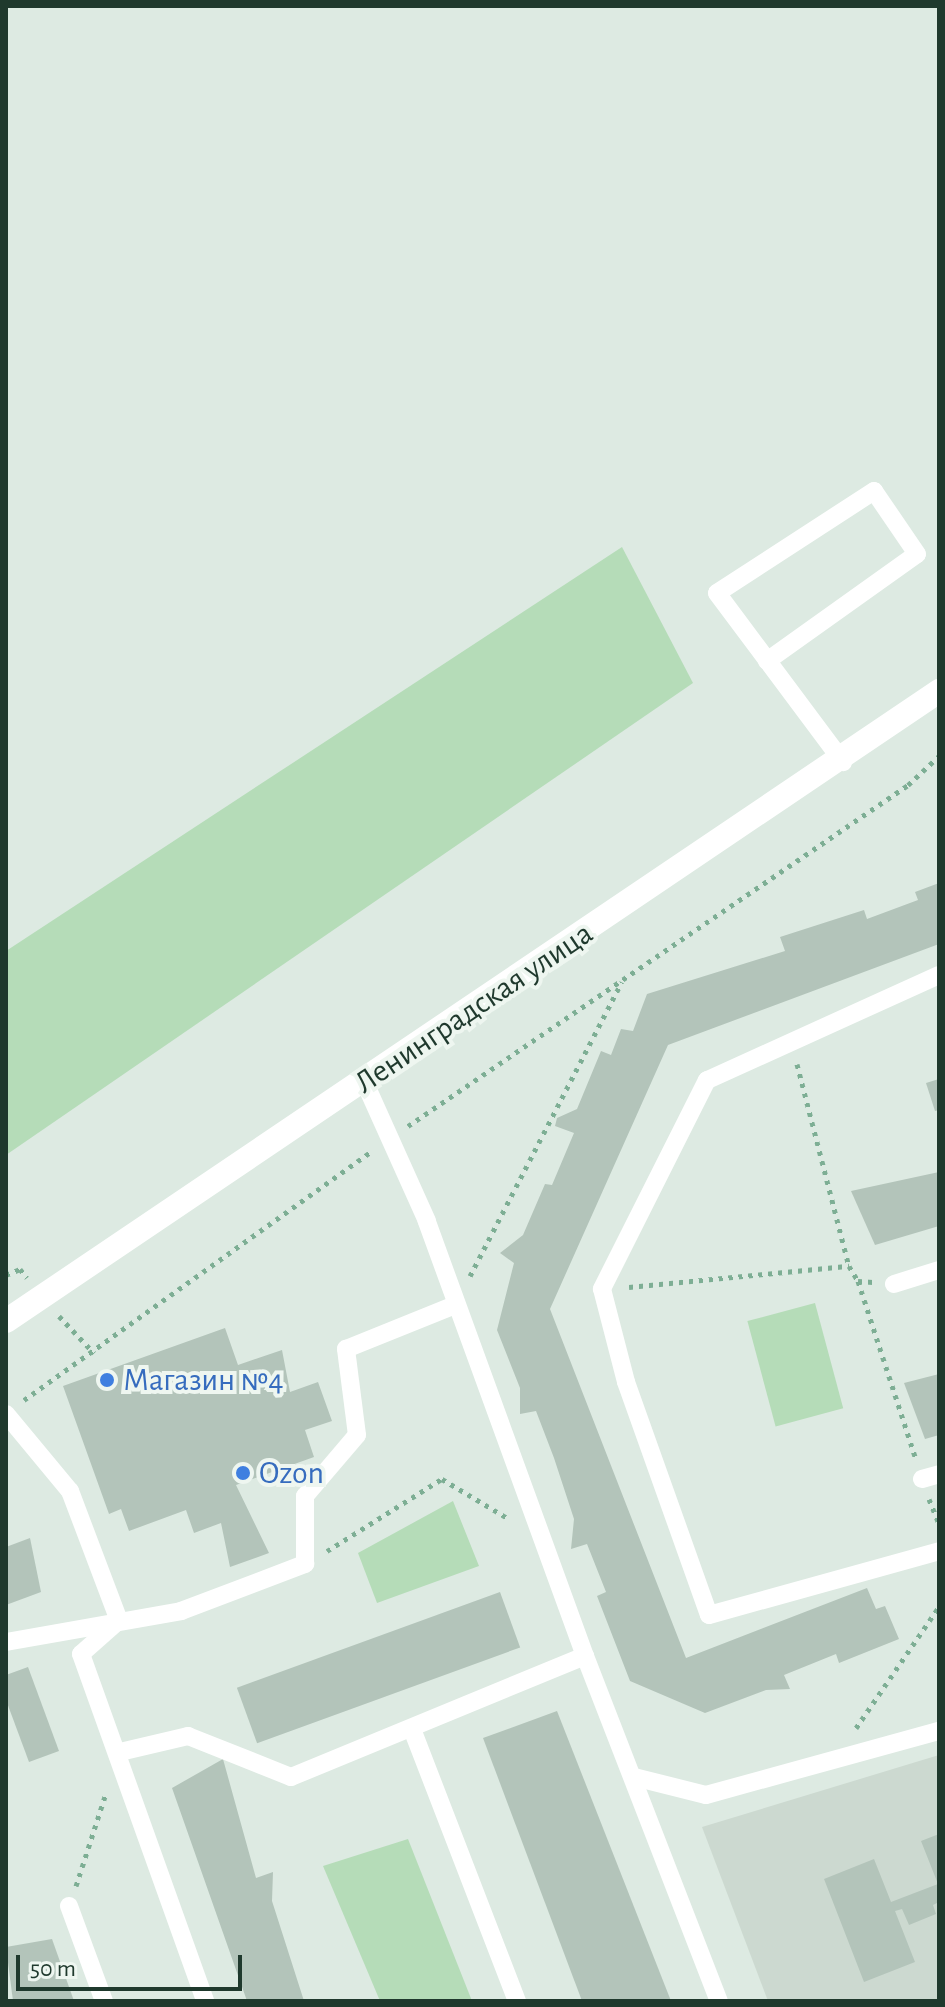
<!DOCTYPE html>
<meta charset="utf-8">
<style>
body{margin:0}
#map{position:relative;width:945px;height:2007px;overflow:hidden;background:#ddeae2;font-family:"Alegreya Sans",sans-serif}
div>[style]{position:absolute}
[style*='--x']{left:calc(var(--x)*1px);top:calc(var(--y)*1px);width:calc(var(--w)*1px);rotate:calc(var(--a)*1deg)}
.built>*{inset:0;background:#ccd9d0}
.green>*{inset:0;background:#b5dcb8;transform-origin:0 0}
.building>*{inset:0;background:#b3c4ba;transform-origin:0 0}
.path>*{height:5px;margin-top:-2.5px;transform-origin:0;background:repeating-linear-gradient(90deg,#7dae94 0 4px,transparent 0 10px)}
.service>*{height:18px;margin:-9px;padding:0 9px;transform-origin:9px;border-radius:9px;background:#fff}
.tertiary>*{height:24px;margin:-12px;padding:0 12px;transform-origin:12px;border-radius:12px;background:#fff}
.dots>*{width:22px;height:22px;translate:-50% -50%;box-sizing:border-box;border:4px solid #eef6f0;border-radius:50%}
span{translate:-50% -50%;white-space:nowrap;text-align:center;line-height:1.15;-webkit-text-stroke:8px #eef6f0;paint-order:stroke}
.street-label{font-size:32px;color:#1f392d}
.shop-label{font-size:32px;color:#366cbe}
.left{translate:0 -50%;text-align:left}
.frame{position:absolute;inset:0;border:8px solid #1f392d;pointer-events:none}
.scale{position:absolute;left:16px;top:1955px;width:226px;height:36px;box-sizing:border-box;border:4px solid #1f392d;border-top:0;padding-left:10px;font-size:24px;line-height:28px;white-space:nowrap;color:#1f392d;-webkit-text-stroke:6px #eef6f0;paint-order:stroke}
</style>
<div id="map">
<div class="built">
<div style="clip-path:polygon(939px 1755px,939px 2001px,768px 2001px,702px 1827px)"></div>
</div>
<div class="green">
<div style="clip-path:polygon(622px 547px,693px 683px,6px 1155px,6px 951px)"></div>
<div style="left:815px;top:1303px;width:109px;height:70px;rotate:75deg"></div>
<div style="clip-path:polygon(453px 1501px,479px 1566px,377px 1603px,358px 1553px)"></div>
<div style="clip-path:polygon(408px 1839px,472px 2001px,380px 2001px,323px 1866px)"></div>
</div>
<div class="building">
<div style="clip-path:polygon(939px 883px,939px 944px,668px 1045px,550px 1309px,686px 1658px,867px 1588px,876px 1609px,885px 1606px,899px 1639px,839px 1663px,836px 1654px,784px 1675px,790px 1689px,766px 1690px,705px 1713px,630px 1681px,597px 1596px,606px 1592px,587px 1544px,571px 1549px,574px 1519px,554px 1458px,536px 1411px,520px 1414px,520px 1388px,497px 1330px,514px 1263px,500px 1253px,523px 1235px,545px 1184px,552px 1185px,574px 1133px,555px 1126px,557px 1118px,577px 1109px,601px 1051px,611px 1055px,621px 1029px,633px 1031px,647px 994px,785px 951px,780px 937px,864px 910px,867px 919px,918px 900px,915px 892px)"></div>
<div style="clip-path:polygon(939px 1079px,939px 1110px,935px 1111px,926px 1083px)"></div>
<div style="clip-path:polygon(939px 1172px,939px 1226px,875px 1245px,851px 1191px)"></div>
<div style="clip-path:polygon(225px 1328px,238px 1365px,282px 1350px,290px 1392px,318px 1382px,332px 1421px,305px 1430px,314px 1457px,236px 1485px,269px 1553px,230px 1567px,221px 1523px,194px 1533px,186px 1510px,129px 1531px,121px 1509px,109px 1514px,63px 1386px)"></div>
<div style="clip-path:polygon(939px 1374px,939px 1435px,925px 1439px,904px 1383px)"></div>
<div style="clip-path:polygon(30px 1538px,41px 1592px,6px 1605px,6px 1547px)"></div>
<div style="left:500px;top:1592px;width:59px;height:280px;rotate:70deg"></div>
<div style="clip-path:polygon(28px 1667px,59px 1751px,29px 1762px,6px 1700px,6px 1675px)"></div>
<div style="clip-path:polygon(557px 1711px,671px 2001px,582px 2001px,483px 1738px)"></div>
<div style="clip-path:polygon(223px 1759px,256px 1878px,273px 1872px,272px 1901px,304px 2001px,247px 2001px,172px 1788px)"></div>
<div style="clip-path:polygon(939px 1834px,939px 1902px,933px 1905px,936px 1914px,909px 1925px,902px 1909px,895px 1911px,915px 1962px,864px 1982px,824px 1879px,874px 1859px,891px 1902px,938px 1884px,921px 1841px)"></div>
<div style="clip-path:polygon(52px 1939px,74px 2001px,13px 2001px,6px 1947px)"></div>
</div>
<div class="path">
<div style="--x:797;--y:1064;--w:209;--a:75.6"></div>
<div style="--x:408;--y:1126;--w:605;--a:-34.29"></div>
<div style="--x:908;--y:785;--w:42;--a:-43.1"></div>
<div style="--x:6;--y:1275;--w:15;--a:-23"></div>
<div style="--x:20;--y:1269;--w:11;--a:52"></div>
<div style="--x:470;--y:1276;--w:331;--a:-62.7"></div>
<div style="--x:858;--y:1281;--w:187;--a:72"></div>
<div style="--x:629;--y:1287;--w:221;--a:-5.5"></div>
<div style="--x:849;--y:1266;--w:17;--a:59"></div>
<div style="--x:858;--y:1281;--w:15;--a:4"></div>
<div style="--x:59;--y:1316;--w:51;--a:46.6"></div>
<div style="--x:24;--y:1400;--w:427;--a:-35.6"></div>
<div style="--x:929;--y:1499;--w:27;--a:68"></div>
<div style="--x:327;--y:1551;--w:136;--a:-32.1"></div>
<div style="--x:442;--y:1479;--w:78;--a:30.8"></div>
<div style="--x:856;--y:1728;--w:147;--a:-55.6"></div>
<div style="--x:76;--y:1886;--w:98;--a:-72.1"></div>
</div>
<div class="service">
<div style="--x:767;--y:661;--w:184;--a:-35.5"></div>
<div style="--x:917;--y:554;--w:76;--a:-124.3"></div>
<div style="--x:874;--y:491;--w:187;--a:147"></div>
<div style="--x:717;--y:593;--w:211;--a:53.3"></div>
<div style="--x:939;--y:975;--w:255;--a:155.6"></div>
<div style="--x:707;--y:1080;--w:234;--a:116.7"></div>
<div style="--x:602;--y:1289;--w:96;--a:75.5"></div>
<div style="--x:626;--y:1382;--w:247;--a:70.4"></div>
<div style="--x:709;--y:1615;--w:239;--a:-15.5"></div>
<div style="--x:894;--y:1284;--w:47;--a:-17.3"></div>
<div style="--x:6;--y:1414;--w:100;--a:50.3"></div>
<div style="--x:70;--y:1491;--w:139;--a:69.3"></div>
<div style="--x:922;--y:1479;--w:18;--a:-16"></div>
<div style="--x:117;--y:1622;--w:48;--a:138.4"></div>
<div style="--x:81;--y:1654;--w:368;--a:70.3"></div>
<div style="--x:6;--y:1642;--w:178;--a:-10"></div>
<div style="--x:181;--y:1611;--w:133;--a:-20.8"></div>
<div style="--x:305;--y:1564;--w:68;--a:-90"></div>
<div style="--x:305;--y:1496;--w:80;--a:-49.6"></div>
<div style="--x:357;--y:1435;--w:87;--a:-97.3"></div>
<div style="--x:346;--y:1349;--w:118;--a:-22"></div>
<div style="--x:585;--y:1656;--w:370;--a:68.8"></div>
<div style="--x:412;--y:1729;--w:292;--a:68.9"></div>
<div style="--x:120;--y:1752;--w:70;--a:-13.2"></div>
<div style="--x:188;--y:1736;--w:111;--a:21.7"></div>
<div style="--x:291;--y:1777;--w:318;--a:-22.4"></div>
<div style="--x:585;--y:1656;--w:463;--a:-110"></div>
<div style="--x:427;--y:1221;--w:154;--a:-114.2"></div>
<div style="--x:634;--y:1777;--w:74;--a:14"></div>
<div style="--x:706;--y:1795;--w:242;--a:-15.4"></div>
<div style="--x:69;--y:1906;--w:101;--a:69.8"></div>
</div>
<div class="tertiary">
<div style="--x:6;--y:1321;--w:1126;--a:-34.03"></div>
</div>
<div class="dots">
<div style="left:107px;top:1380px;background:#3f7fe0"></div>
<div style="left:243px;top:1473px;background:#3f7fe0"></div>
</div>
<div class="street-label">
<span style="left:474px;top:1008px;rotate:-34deg">Ленинградская улица</span>
</div>
<div class="shop-label">
<span class="left" style="left:123px;top:1380px">Магазин №4</span>
<span class="left" style="left:259px;top:1473px">Ozon</span>
</div>
<div class="frame"></div>
<div class="scale">50 m</div>
</div>
